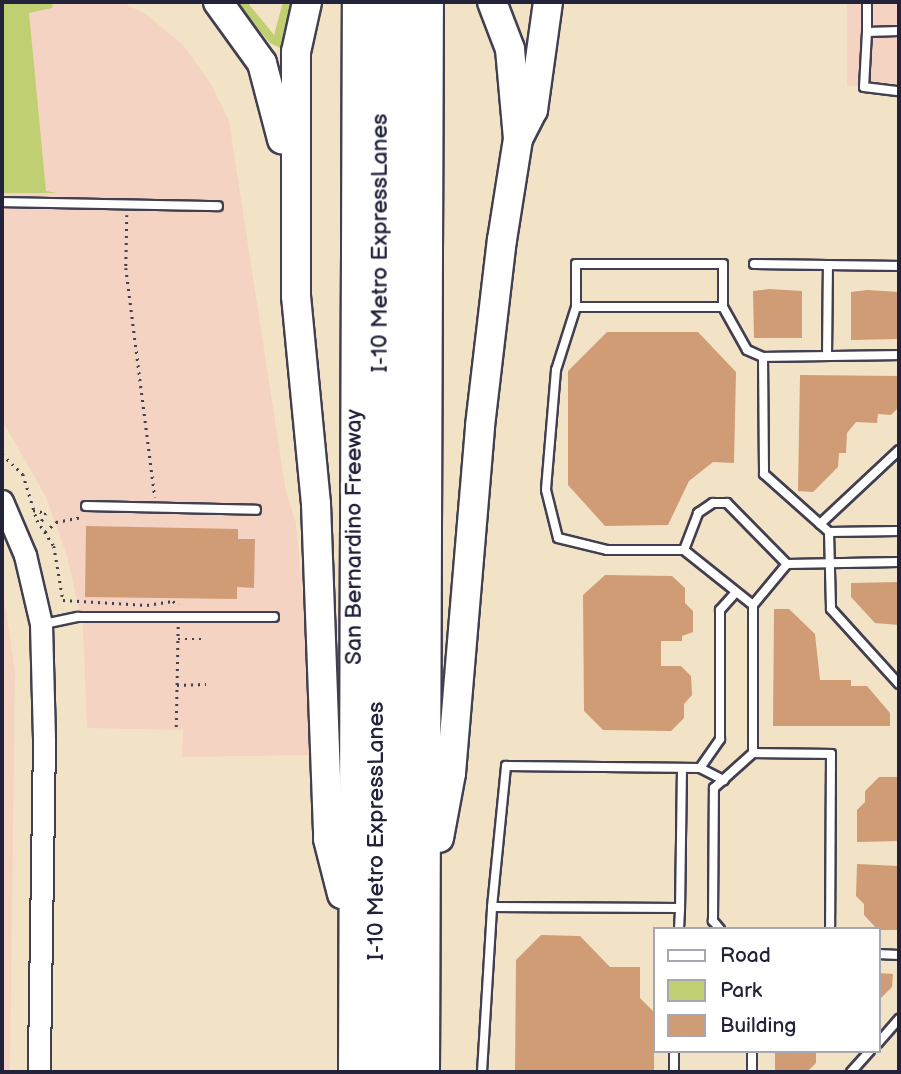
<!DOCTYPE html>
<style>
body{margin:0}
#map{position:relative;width:901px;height:1074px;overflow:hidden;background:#f2e3c7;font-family:"Balsamiq Sans",sans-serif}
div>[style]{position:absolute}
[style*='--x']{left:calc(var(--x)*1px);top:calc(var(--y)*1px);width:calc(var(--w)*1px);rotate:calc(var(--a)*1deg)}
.built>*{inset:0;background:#f5d3c2;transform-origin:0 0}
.green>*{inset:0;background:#c0cf71}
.building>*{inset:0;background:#cf9c75}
.path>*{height:2.5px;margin-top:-1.25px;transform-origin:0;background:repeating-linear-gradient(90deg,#413f50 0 2px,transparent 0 7px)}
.roads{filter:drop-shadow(2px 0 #413f50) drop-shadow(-2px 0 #413f50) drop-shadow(0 2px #413f50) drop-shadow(0 -2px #413f50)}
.lane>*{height:8px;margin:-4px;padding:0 4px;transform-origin:4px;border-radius:4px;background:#fff}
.secondary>*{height:21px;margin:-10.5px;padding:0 10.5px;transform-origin:10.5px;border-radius:10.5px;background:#fff}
.highway>*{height:28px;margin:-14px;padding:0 14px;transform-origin:14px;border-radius:14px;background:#fff}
span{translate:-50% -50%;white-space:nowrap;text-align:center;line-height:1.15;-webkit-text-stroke:7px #fff;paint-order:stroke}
.street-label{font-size:23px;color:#22223b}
.frame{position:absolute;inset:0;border:4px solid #22223b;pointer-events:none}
.legend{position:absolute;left:653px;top:927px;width:228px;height:126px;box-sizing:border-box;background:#fff;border:2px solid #a7a7b1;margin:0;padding:9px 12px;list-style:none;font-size:21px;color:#22223b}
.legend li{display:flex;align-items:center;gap:14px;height:35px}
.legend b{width:35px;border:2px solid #a7a7b1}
</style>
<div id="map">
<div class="built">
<div style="clip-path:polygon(2px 2px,122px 2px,147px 15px,183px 45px,210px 82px,229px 121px,286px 492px,296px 523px,308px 657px,310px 755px,182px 757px,183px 730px,87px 728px,83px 628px,67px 556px,46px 497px,2px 420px)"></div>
<div style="left:847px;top:2px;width:52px;height:84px"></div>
<div style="clip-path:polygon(2px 583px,15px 672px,10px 1072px,2px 1072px)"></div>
</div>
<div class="green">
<div style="clip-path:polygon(2px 2px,53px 2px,52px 8px,29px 13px,46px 191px,57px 193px,2px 193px)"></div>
<div style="clip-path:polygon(235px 2px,247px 2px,274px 35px,283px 2px,291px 2px,280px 48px,270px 43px)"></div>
</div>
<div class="building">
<div style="clip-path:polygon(769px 289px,802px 291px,802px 338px,754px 338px,753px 291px)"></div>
<div style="clip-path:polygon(867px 290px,899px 292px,899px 339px,851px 340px,851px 292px)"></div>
<div style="clip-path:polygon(607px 332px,698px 332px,736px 372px,734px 463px,713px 462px,689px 481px,668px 525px,605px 526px,568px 485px,568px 371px)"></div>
<div style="clip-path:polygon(800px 375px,899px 376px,899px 407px,891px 415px,878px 414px,877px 423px,856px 422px,847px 433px,846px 453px,839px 453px,838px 467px,813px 492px,798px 491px)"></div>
<div style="clip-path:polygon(86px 526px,238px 529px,238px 539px,255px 539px,254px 588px,237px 587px,237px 599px,85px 597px)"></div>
<div style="clip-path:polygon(605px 575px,672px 576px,685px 588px,685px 603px,693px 611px,693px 632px,682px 636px,682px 641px,661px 641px,661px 666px,681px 666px,691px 676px,692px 695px,684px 704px,684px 718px,671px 731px,603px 730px,584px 711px,583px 595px)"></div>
<div style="clip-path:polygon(899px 582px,899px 625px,875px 623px,851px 597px,851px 583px)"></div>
<div style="clip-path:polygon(774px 609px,789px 609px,815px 634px,820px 680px,851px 680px,851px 686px,867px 686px,890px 713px,890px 726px,773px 726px)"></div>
<div style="clip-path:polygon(879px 777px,899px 777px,899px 841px,857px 842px,857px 810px,865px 802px,865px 791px)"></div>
<div style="clip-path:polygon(857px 864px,899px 866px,899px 930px,878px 930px,864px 915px,864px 904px,856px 896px)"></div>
<div style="clip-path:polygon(541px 935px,580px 936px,610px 967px,640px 967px,640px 998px,654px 1012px,654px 1072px,515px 1072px,516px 960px)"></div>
<div style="clip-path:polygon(878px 973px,893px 974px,892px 987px,878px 1001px)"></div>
<div style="clip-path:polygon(775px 1051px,816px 1051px,816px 1063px,807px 1072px,775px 1072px)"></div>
</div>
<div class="path">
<div style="--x:127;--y:215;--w:53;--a:91.1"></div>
<div style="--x:126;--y:268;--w:231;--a:82.8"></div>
<div style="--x:2;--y:454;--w:29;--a:44"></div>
<div style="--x:23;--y:474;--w:48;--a:73.1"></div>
<div style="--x:37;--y:520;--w:31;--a:57"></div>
<div style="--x:54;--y:546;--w:55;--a:80.5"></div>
<div style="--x:63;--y:600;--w:84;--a:3.4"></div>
<div style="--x:147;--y:605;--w:26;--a:-9"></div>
<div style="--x:173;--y:601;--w:7;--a:34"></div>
<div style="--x:33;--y:510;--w:13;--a:13"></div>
<div style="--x:46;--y:513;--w:13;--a:117"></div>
<div style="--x:45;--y:532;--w:15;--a:-42"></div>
<div style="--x:56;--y:522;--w:25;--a:-11"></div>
<div style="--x:178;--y:639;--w:28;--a:0"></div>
<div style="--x:177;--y:685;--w:29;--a:-2"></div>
<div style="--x:176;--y:727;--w:101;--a:-88.9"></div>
</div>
<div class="roads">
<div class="lane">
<div style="--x:867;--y:2;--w:30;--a:90"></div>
<div style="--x:867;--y:32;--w:32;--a:-2"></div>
<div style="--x:867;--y:32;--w:55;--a:93.1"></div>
<div style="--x:864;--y:87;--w:35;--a:7"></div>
<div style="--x:2;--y:202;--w:216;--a:1.1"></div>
<div style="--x:576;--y:264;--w:147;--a:0"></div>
<div style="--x:723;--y:264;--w:43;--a:90"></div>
<div style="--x:723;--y:307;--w:147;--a:180"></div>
<div style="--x:576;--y:307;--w:43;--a:-90"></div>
<div style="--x:754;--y:264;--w:74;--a:0.8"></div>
<div style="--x:576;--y:307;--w:66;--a:107.6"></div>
<div style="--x:556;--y:370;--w:120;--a:94.8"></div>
<div style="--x:546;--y:490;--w:49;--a:76"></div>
<div style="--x:558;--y:538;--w:50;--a:13.8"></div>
<div style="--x:607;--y:550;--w:77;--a:0"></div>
<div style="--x:684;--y:550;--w:88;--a:38.6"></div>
<div style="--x:723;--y:307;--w:49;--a:60.8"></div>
<div style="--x:747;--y:350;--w:17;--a:24"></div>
<div style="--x:763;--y:357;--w:117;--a:89.5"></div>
<div style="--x:764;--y:474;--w:87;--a:41.7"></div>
<div style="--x:829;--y:532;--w:70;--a:-0.8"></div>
<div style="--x:827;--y:356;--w:91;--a:-89.4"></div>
<div style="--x:828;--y:265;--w:71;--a:0.8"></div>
<div style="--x:763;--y:357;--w:136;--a:-0.8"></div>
<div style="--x:86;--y:506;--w:170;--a:1.3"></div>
<div style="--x:820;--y:524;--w:108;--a:-43.1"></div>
<div style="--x:829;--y:532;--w:77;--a:88.5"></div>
<div style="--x:831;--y:609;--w:101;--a:47.8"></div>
<div style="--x:684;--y:550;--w:40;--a:-69"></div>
<div style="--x:698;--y:513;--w:18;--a:-34"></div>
<div style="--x:713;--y:503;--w:14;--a:0"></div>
<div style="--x:727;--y:503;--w:86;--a:45.5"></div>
<div style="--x:787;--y:564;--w:112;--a:-1"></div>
<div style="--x:44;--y:624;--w:35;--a:-12"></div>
<div style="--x:78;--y:617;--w:196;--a:0"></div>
<div style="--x:753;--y:753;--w:148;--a:-90"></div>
<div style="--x:753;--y:605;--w:53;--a:-50.3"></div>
<div style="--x:682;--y:768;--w:140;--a:90.8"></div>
<div style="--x:680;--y:908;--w:188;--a:-179.7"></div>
<div style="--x:492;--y:907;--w:142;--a:-84.3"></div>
<div style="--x:506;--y:766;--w:194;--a:0.6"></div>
<div style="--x:700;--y:768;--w:35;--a:-55"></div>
<div style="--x:720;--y:739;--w:129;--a:-90"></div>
<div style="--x:720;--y:610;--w:24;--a:-48"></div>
<div style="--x:700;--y:768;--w:27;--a:27"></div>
<div style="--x:679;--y:929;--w:21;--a:-87"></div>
<div style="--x:720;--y:929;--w:11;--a:-131"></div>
<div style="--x:713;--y:921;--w:133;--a:-89.6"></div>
<div style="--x:714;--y:788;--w:52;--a:-41.9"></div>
<div style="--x:753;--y:753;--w:78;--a:0.7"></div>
<div style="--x:831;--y:754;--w:175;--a:90.3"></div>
<div style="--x:878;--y:954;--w:21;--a:3"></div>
<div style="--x:878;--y:1043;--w:32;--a:-49"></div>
<div style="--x:752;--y:1051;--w:21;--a:90"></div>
<div style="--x:482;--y:1072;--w:165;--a:-86.5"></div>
<div style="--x:674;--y:1072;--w:21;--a:-90"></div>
<div style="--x:851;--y:1072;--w:28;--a:-48"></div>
</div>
<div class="secondary">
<div style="--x:2;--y:501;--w:59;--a:66.9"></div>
<div style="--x:25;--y:555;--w:71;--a:76.9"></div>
<div style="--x:41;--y:624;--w:117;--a:88.5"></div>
<div style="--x:44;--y:741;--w:331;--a:90.9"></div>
</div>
<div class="highway">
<div style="--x:218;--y:2;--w:75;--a:54.2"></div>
<div style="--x:262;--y:63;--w:79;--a:75.3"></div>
<div style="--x:307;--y:2;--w:51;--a:102.4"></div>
<div style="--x:296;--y:52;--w:244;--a:90"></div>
<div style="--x:296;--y:296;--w:209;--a:84.5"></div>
<div style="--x:316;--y:504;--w:335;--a:87.9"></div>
<div style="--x:328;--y:839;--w:57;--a:75.7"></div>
<div style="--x:492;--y:2;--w:50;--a:69"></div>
<div style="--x:510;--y:49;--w:90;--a:84.9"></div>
<div style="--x:439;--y:838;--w:66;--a:-79.5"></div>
<div style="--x:451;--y:773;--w:348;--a:-85.2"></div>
<div style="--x:480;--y:426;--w:187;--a:-83.3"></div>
<div style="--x:502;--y:240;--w:102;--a:-81"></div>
<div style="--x:518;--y:139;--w:33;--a:-63"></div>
<div style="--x:533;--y:110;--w:109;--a:-82.1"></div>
<div style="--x:353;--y:1072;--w:1070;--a:-89.79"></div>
<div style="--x:375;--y:1072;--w:1070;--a:-89.68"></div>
<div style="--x:401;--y:1072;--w:1070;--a:-89.73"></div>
<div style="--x:425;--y:1072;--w:1070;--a:-89.79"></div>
</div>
</div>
<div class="street-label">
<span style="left:380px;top:243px;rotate:-90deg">I-10 Metro ExpressLanes</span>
<span style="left:354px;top:537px;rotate:-90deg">San Bernardino Freeway</span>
<span style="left:376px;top:831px;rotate:-90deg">I-10 Metro ExpressLanes</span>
</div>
<div class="frame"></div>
<ul class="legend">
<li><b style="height:9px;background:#fff"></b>Road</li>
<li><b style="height:19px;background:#c0cf71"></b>Park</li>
<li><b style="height:19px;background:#cf9c75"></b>Building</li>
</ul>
</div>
